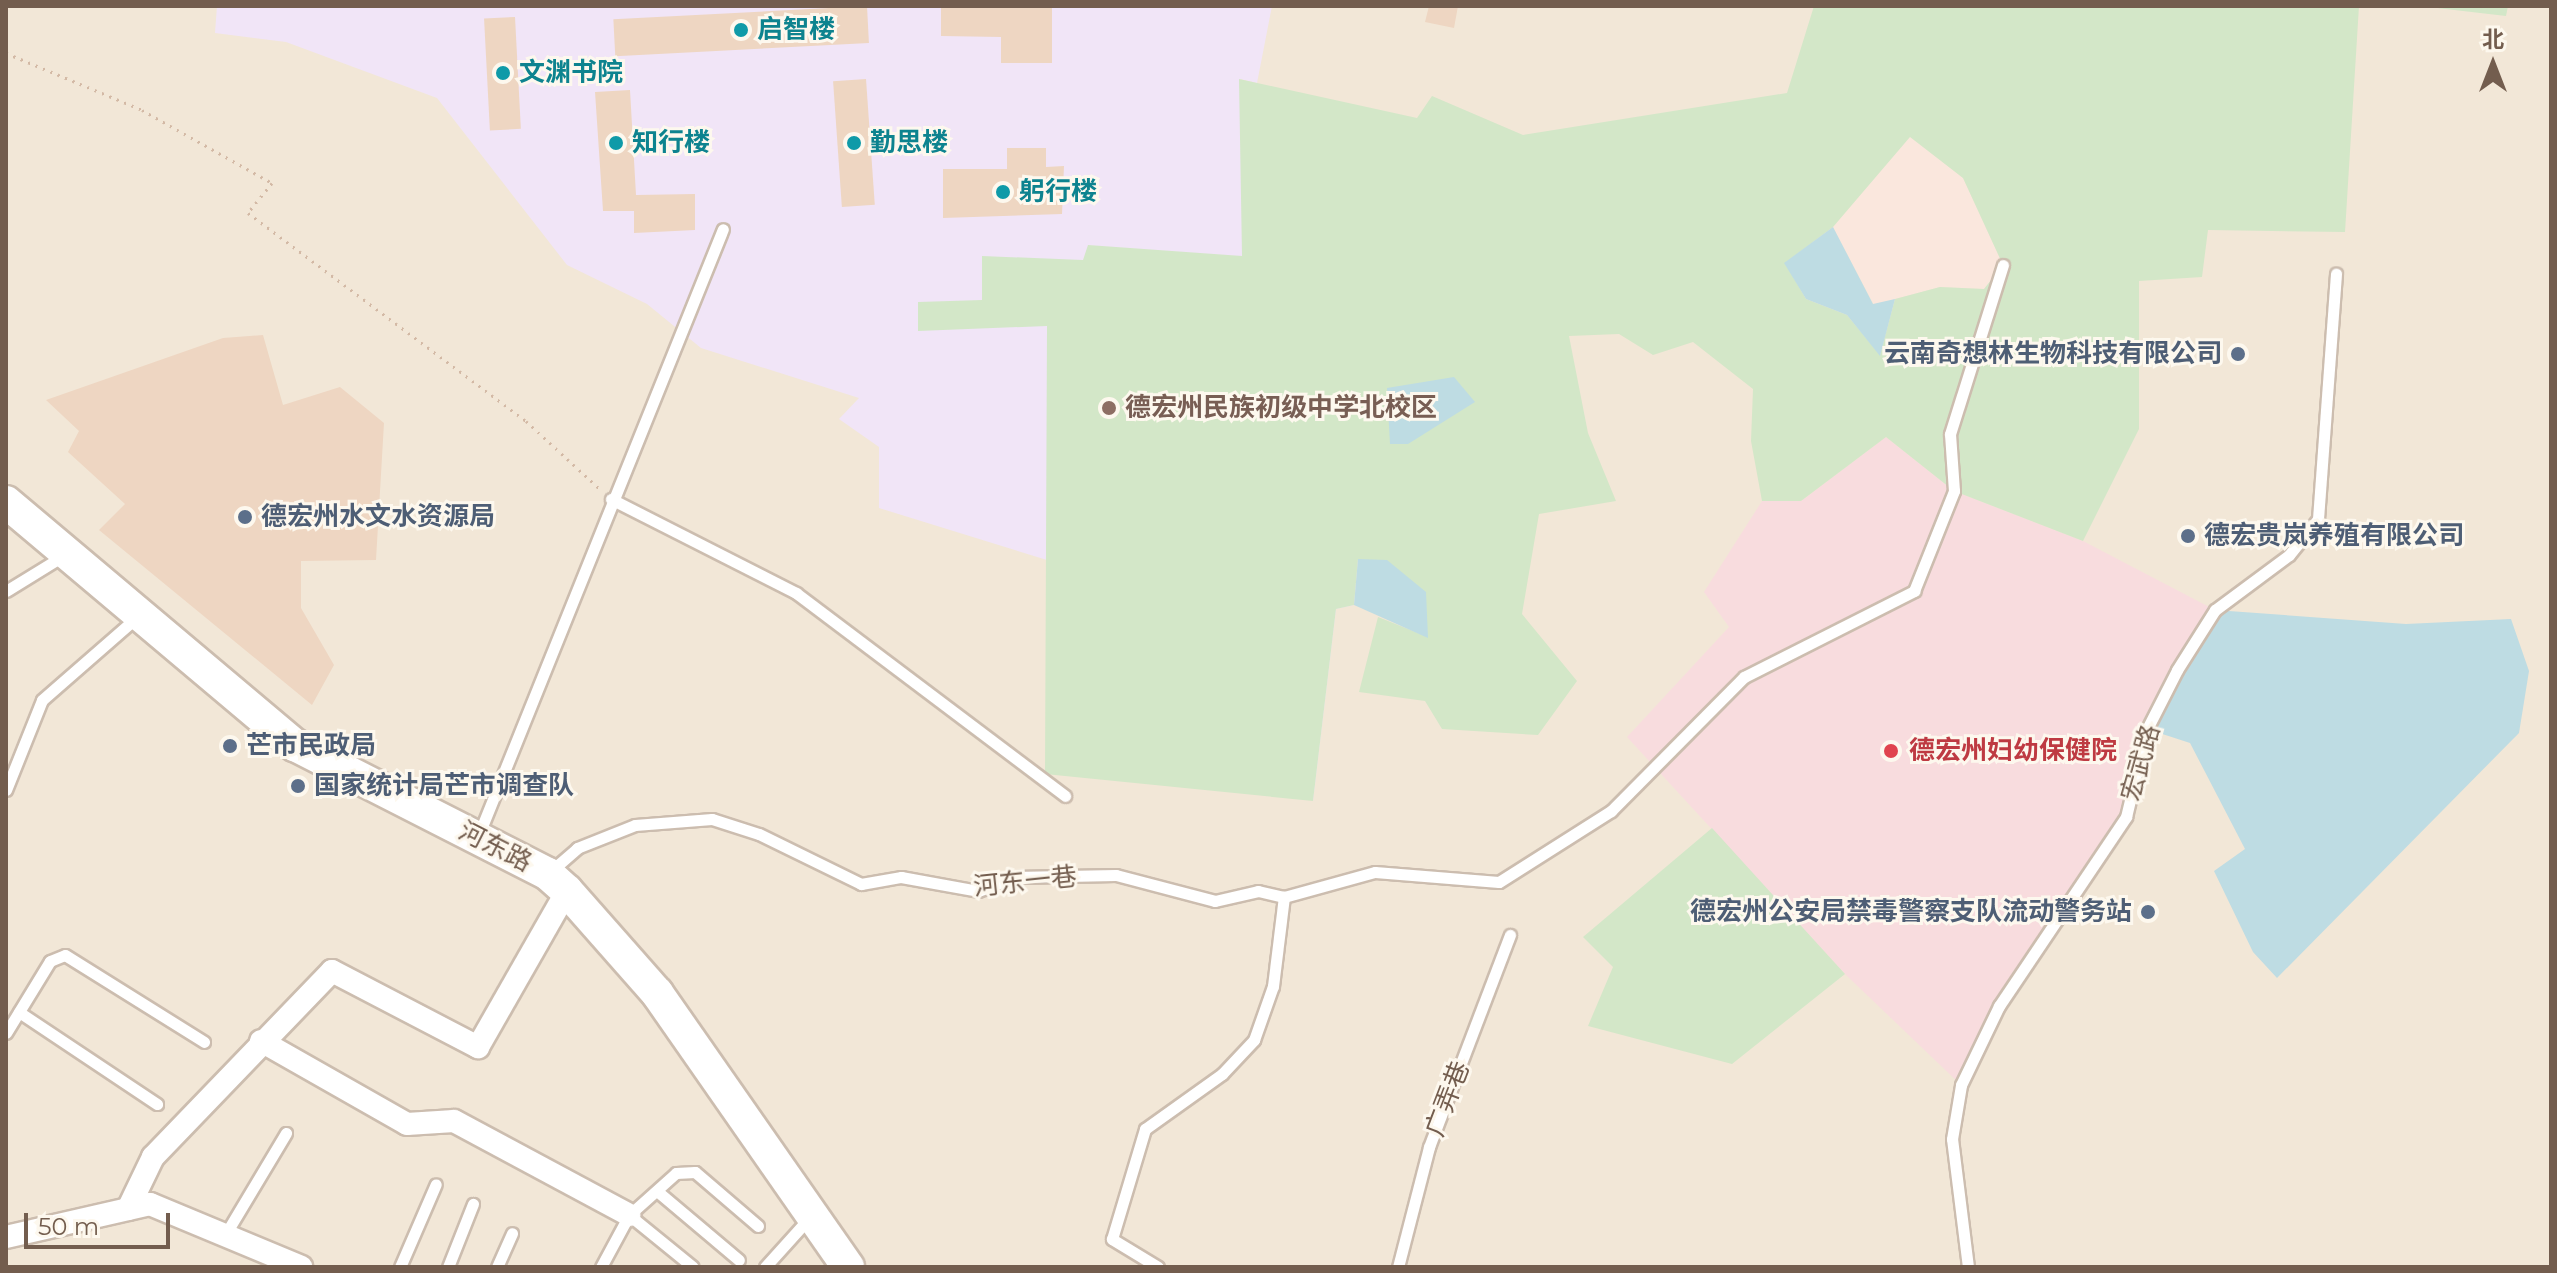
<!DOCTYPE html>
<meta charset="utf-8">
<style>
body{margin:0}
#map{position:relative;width:2557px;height:1273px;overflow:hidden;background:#fbf4e8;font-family:Montserrat,"Noto Sans SC",sans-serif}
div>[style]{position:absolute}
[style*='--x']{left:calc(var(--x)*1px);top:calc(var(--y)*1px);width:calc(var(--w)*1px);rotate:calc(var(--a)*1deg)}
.residential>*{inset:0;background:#f2e7d7;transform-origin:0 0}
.commercial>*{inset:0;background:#fae7dd}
.education>*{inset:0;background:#f1e5f7}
.medical>*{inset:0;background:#f8dcde}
.green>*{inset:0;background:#d3e7c8}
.water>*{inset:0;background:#bedce3}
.building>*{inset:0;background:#eed6c2;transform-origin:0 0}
.path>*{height:3px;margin-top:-1.5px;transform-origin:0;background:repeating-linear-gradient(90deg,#d3b9a5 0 2px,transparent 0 8px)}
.roads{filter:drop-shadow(2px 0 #ccbdaf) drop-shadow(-2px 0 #ccbdaf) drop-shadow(0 2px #ccbdaf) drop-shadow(0 -2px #ccbdaf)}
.lane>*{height:11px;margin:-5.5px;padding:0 5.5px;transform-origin:5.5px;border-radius:5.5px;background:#fff}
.street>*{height:22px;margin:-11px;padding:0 11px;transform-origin:11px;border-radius:11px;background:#fff}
.secondary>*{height:32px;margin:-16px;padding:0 16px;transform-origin:16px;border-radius:16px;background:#fff}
.dots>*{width:22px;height:22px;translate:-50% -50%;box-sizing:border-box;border:4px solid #fdf8ee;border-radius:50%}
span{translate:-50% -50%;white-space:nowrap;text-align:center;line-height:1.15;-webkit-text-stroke:6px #fdf8ee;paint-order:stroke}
.culture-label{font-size:26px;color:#0d838f;font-weight:700}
.left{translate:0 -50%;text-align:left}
.service-label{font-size:26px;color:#4e5e75;font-weight:700}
.right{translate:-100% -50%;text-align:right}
.education-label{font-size:26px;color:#785e54;font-weight:700}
.health-label{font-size:26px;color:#be3a42;font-weight:700}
.street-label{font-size:26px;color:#735d4e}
.frame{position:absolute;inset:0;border:8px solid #735d4e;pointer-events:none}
.north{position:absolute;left:2453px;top:24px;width:80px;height:80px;-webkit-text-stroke:6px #fdf8ee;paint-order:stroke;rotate:0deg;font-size:22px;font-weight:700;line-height:32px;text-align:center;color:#735d4e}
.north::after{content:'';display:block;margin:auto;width:28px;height:36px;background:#735d4e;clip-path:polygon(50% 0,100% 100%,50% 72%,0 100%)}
.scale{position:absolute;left:24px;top:1213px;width:146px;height:36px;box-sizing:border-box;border:4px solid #735d4e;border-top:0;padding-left:10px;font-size:24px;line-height:28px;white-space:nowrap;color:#735d4e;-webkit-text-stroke:6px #fdf8ee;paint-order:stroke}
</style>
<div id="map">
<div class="residential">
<div style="left:6px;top:6px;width:2545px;height:1261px"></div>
</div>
<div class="commercial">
<div style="clip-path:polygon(1910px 136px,1963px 178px,2003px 265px,1984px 289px,1940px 287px,1874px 305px,1833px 227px)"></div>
</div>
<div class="education">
<div style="clip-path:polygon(217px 6px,1272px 6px,1257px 83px,1240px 79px,1372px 372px,1354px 605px,1336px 609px,1313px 801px,1047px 560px,879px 508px,879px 447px,839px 419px,859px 398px,701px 348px,647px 304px,567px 265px,437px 98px,286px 42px,215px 33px)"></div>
</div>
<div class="medical">
<div style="clip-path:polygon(1886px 437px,1954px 491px,2083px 541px,2215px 610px,2147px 729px,2126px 817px,1999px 1006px,1961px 1085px,1845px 974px,1627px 737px,1729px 627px,1704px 592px,1762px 501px,1801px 501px)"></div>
</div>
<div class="green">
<div style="clip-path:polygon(evenodd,1814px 6px,2359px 6px,2345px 232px,2208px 230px,2202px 277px,2139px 281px,2139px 429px,2083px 541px,1954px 491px,1886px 437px,1801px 501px,1762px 501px,1751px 441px,1753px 389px,1693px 342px,1653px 355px,1619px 334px,1569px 336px,1588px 433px,1616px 501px,1539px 514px,1522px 614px,1577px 681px,1538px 735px,1442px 729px,1425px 701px,1359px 692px,1378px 617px,1428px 637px,1358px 559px,1354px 605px,1336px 609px,1313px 801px,1045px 774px,1047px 326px,918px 331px,918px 302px,982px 300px,982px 256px,1083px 260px,1088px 245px,1242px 256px,1239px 79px,1417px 118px,1432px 96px,1523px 135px,1787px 93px,1814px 6px,1910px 137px,1963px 178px,2003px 265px,1984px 289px,1940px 287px,1895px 299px,1880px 355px,1847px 315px,1806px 299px,1785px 263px,1833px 227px,1910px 137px)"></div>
<div style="clip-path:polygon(2420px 6px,2508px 6px,2506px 16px)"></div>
<div style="clip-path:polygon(1712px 828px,1845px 974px,1732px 1064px,1588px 1026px,1613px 967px,1583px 937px)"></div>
</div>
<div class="water">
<div style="clip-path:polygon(1833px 227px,1873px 304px,1895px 299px,1880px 356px,1847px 315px,1806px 299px,1784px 263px)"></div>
<div style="clip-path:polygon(1454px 377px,1475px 402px,1408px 444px,1390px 444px,1387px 388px)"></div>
<div style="clip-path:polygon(1358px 559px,1387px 560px,1426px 592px,1428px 638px,1354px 605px)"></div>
<div style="clip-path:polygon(2215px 610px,2406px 624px,2511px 619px,2529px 671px,2519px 733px,2277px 978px,2253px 952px,2214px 871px,2245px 849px,2190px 743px,2147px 729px)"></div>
</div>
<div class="building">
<div style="left:867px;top:6px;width:37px;height:254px;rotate:87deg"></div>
<div style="clip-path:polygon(941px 6px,1052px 6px,1052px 63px,1001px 63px,1001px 37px,941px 36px)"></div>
<div style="clip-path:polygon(1429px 6px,1458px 6px,1454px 28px,1425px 22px)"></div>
<div style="left:515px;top:17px;width:112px;height:31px;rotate:87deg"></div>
<div style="left:866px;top:79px;width:126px;height:33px;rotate:86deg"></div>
<div style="clip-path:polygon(630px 90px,636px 195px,695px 194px,695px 230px,634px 233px,634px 211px,603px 211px,595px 92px)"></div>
<div style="clip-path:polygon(1007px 148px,1046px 148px,1046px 167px,1064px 166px,1062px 214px,943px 218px,943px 169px,1007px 169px)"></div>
<div style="clip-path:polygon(263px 335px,283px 405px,340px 387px,384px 423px,376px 560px,301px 561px,301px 608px,334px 665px,312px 705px,99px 530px,125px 504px,68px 452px,79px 431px,46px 400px,223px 338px)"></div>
</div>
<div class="path">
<div style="--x:6;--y:53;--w:147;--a:22.7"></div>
<div style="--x:142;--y:110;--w:149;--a:29.3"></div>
<div style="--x:272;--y:183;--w:38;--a:129"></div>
<div style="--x:248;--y:213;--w:347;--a:36.8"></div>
<div style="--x:526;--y:421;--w:102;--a:42.6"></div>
</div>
<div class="roads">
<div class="lane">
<div style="--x:611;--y:499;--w:208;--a:26.9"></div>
<div style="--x:796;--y:593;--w:337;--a:37"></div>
<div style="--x:6;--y:591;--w:67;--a:-31.6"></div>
<div style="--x:6;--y:790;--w:97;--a:-68.2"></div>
<div style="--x:42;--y:700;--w:126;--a:-41.1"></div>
<div style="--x:479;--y:834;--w:652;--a:-68.04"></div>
<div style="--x:551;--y:871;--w:35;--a:-41"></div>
<div style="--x:577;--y:848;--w:62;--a:-21.6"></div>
<div style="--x:635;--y:825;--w:77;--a:-4.5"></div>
<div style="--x:712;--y:819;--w:49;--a:17.7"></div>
<div style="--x:759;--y:834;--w:114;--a:26.1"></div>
<div style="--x:861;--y:884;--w:41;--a:-9.9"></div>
<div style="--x:901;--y:877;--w:78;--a:10.3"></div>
<div style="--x:978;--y:891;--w:39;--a:-21"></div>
<div style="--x:1014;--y:877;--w:102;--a:-1.1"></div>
<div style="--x:1116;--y:875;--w:102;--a:14.7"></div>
<div style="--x:1215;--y:901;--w:44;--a:-13.1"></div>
<div style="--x:1258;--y:891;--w:27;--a:13"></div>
<div style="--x:1284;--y:897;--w:94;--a:-15.4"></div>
<div style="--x:1375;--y:872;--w:124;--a:4.6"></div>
<div style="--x:1499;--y:882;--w:133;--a:-32.4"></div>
<div style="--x:1611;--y:811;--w:189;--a:-45.2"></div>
<div style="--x:1744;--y:677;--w:191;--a:-26.8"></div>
<div style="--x:1914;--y:591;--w:108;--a:-68.2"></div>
<div style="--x:1954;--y:491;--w:57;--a:-94"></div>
<div style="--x:1950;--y:434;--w:177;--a:-72.6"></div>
<div style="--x:19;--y:1012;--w:166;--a:33.7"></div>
<div style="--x:6;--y:1033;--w:84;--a:-58.6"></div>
<div style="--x:50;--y:961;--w:16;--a:-22"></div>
<div style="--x:65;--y:955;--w:164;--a:32"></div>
<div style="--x:657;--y:1191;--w:107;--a:40.1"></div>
<div style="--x:629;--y:1215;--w:82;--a:39.1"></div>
<div style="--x:225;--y:1235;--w:119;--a:-59.1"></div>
<div style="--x:400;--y:1267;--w:90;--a:-66.6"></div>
<div style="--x:448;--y:1267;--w:68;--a:-68.4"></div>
<div style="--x:497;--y:1267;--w:37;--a:-66"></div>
<div style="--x:601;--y:1267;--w:59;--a:-61.7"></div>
<div style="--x:629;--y:1215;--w:63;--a:-41.8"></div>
<div style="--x:676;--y:1173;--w:19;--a:-3"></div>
<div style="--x:695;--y:1172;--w:83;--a:40.6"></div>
<div style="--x:765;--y:1267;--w:67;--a:-48"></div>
<div style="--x:1158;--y:1267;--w:54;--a:-148.7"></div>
<div style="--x:1112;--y:1239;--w:115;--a:-73.3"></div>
<div style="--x:1145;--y:1129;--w:95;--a:-35.5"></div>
<div style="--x:1222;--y:1074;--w:47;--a:-46.7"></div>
<div style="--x:1254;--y:1040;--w:57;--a:-70.6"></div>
<div style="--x:1273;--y:986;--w:90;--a:-83"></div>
<div style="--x:1398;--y:1267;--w:124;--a:-75.5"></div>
<div style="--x:1429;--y:1147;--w:227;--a:-69.1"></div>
<div style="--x:1968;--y:1267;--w:129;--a:-97.1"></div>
<div style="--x:1952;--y:1139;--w:55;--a:-80.5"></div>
<div style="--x:1961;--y:1085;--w:88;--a:-64.3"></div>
<div style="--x:1999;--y:1006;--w:228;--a:-56.1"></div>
<div style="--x:2126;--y:817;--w:90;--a:-76.6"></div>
<div style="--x:2147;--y:729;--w:66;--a:-63"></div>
<div style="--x:2177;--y:670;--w:71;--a:-57.7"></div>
<div style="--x:2215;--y:610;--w:92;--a:-36.6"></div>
<div style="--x:2289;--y:555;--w:46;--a:-51.1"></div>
<div style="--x:2318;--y:519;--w:246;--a:-85.8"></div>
</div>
<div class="street">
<div style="--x:261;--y:1041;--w:168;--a:29.6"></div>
<div style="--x:407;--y:1124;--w:47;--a:-3.7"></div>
<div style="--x:454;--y:1121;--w:199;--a:28.2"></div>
<div style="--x:128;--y:1209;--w:58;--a:-64.3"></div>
<div style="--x:153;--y:1157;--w:258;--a:-46.1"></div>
<div style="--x:332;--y:971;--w:165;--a:27.5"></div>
<div style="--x:478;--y:1047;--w:180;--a:-60.3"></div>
<div style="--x:6;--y:1237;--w:148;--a:-12.9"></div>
<div style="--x:150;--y:1204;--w:164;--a:22.6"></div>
</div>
<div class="secondary">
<div style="--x:6;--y:502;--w:378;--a:40.1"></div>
<div style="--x:295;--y:745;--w:284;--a:27"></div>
<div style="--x:548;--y:874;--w:25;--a:42"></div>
<div style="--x:567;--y:891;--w:136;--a:48.6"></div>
<div style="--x:657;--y:993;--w:334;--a:55.1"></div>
</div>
</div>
<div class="dots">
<div style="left:741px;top:30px;background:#0f9aa8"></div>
<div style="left:503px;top:73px;background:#0f9aa8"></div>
<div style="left:616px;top:143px;background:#0f9aa8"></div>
<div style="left:854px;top:143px;background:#0f9aa8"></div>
<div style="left:1003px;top:192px;background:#0f9aa8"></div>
<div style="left:2238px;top:354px;background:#5c6f8a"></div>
<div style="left:1109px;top:408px;background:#8d6e63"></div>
<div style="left:245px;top:517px;background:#5c6f8a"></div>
<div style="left:2188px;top:536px;background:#5c6f8a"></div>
<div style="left:230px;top:746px;background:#5c6f8a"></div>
<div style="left:1891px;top:751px;background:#e0444e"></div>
<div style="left:298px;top:786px;background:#5c6f8a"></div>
<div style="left:2148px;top:912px;background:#5c6f8a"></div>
</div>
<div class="culture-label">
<span class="left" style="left:757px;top:30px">启智楼</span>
<span class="left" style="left:519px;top:73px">文渊书院</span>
<span class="left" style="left:632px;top:143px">知行楼</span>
<span class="left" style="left:870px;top:143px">勤思楼</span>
<span class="left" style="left:1019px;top:192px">躬行楼</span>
</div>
<div class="service-label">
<span class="right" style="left:2222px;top:354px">云南奇想林生物科技有限公司</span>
<span class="left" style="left:261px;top:517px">德宏州水文水资源局</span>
<span class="left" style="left:2204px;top:536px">德宏贵岚养殖有限公司</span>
<span class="left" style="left:246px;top:746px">芒市民政局</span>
<span class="left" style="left:314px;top:786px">国家统计局芒市调查队</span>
<span class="right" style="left:2132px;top:912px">德宏州公安局禁毒警察支队流动警务站</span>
</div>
<div class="education-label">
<span class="left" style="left:1125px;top:408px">德宏州民族初级中学北校区</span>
</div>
<div class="health-label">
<span class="left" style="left:1909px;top:751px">德宏州妇幼保健院</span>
</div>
<div class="street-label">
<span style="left:2141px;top:763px;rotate:-74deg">宏武路</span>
<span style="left:495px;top:847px;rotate:27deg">河东路</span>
<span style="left:1025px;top:882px;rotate:-6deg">河东一巷</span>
<span style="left:1448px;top:1099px;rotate:-69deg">广弄巷</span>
</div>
<div class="frame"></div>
<div class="north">北</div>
<div class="scale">50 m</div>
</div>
